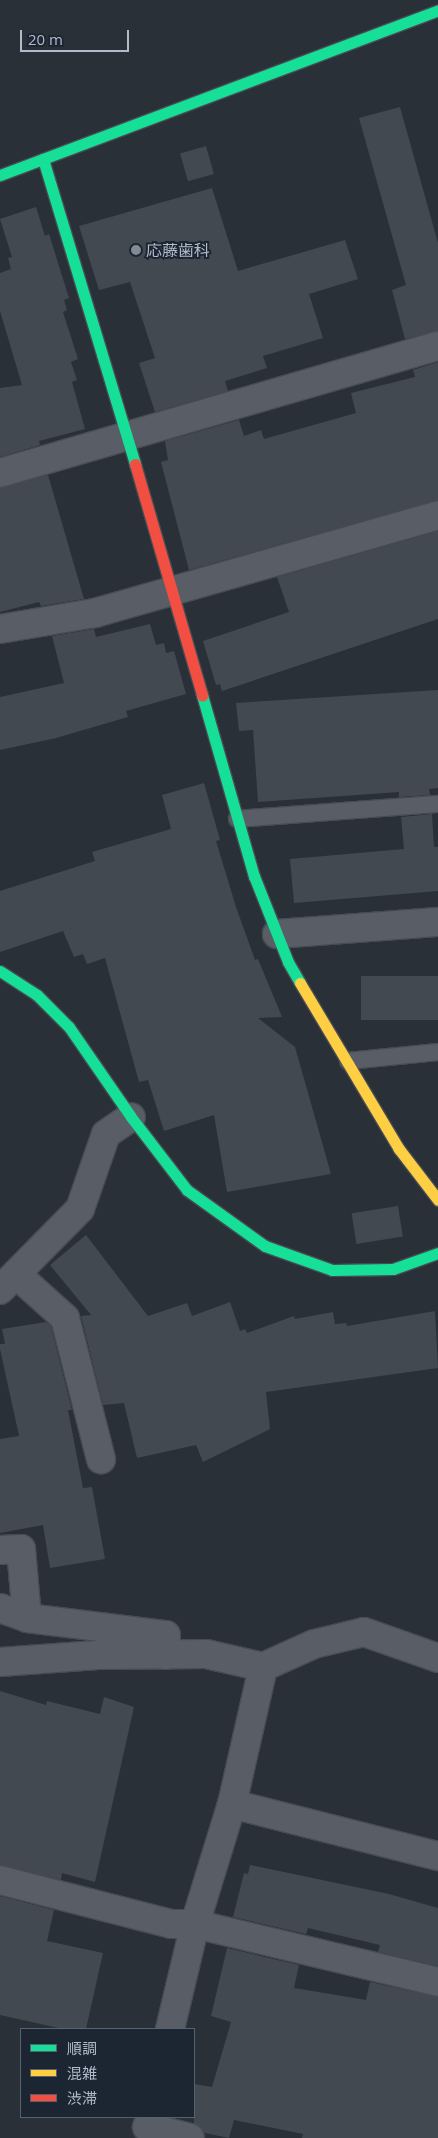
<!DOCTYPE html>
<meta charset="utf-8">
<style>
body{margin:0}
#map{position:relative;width:438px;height:2138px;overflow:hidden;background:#293038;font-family:"Open Sans","Noto Sans JP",sans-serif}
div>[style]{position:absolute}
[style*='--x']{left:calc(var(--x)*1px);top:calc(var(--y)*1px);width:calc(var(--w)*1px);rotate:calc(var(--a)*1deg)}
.building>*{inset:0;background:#434950;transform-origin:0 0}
.roads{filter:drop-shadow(1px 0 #474c53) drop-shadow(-1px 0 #474c53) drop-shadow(0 1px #474c53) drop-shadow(0 -1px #474c53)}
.lane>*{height:16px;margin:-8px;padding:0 8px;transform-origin:8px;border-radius:8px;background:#595e66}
.street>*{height:28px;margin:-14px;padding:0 14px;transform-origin:14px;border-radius:14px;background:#595e66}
.fast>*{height:11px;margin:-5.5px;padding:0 5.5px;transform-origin:5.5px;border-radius:5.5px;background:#16e098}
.slow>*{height:11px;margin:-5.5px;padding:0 5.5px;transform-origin:5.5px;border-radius:5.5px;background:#ffcf43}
.jam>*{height:11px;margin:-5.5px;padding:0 5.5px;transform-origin:5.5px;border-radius:5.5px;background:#f24e42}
.dots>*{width:14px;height:14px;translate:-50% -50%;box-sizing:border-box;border:2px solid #1c2633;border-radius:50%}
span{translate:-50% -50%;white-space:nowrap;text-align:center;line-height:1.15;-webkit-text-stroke:4px #1c2633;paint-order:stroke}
.poi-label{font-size:16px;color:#b2bbc9}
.left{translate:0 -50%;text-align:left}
.legend{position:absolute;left:20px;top:2028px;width:175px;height:90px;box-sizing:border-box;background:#1c2633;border:1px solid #58626f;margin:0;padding:6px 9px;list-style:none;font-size:15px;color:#b2bbc9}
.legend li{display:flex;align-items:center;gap:10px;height:25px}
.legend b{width:25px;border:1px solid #58626f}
.scale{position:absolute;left:20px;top:30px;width:109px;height:22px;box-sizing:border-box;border:2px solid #b2bbc9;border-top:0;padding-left:6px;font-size:15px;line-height:18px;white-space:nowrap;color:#b2bbc9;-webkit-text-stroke:4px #1c2633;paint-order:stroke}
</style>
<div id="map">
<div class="building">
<div style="clip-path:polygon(400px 107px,438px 243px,438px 331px,405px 339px,392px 290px,406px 285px,359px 118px)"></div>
<div style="left:206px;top:146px;width:29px;height:27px;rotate:74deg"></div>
<div style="clip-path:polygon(212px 188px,238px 271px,345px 240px,358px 279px,309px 294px,323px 338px,263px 356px,267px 368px,225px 381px,228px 391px,155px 412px,139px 363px,155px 358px,130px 282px,99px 290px,79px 226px)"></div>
<div style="clip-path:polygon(36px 207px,45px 236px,49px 234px,69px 298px,64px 300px,67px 310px,63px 312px,78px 359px,71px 362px,77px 380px,72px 382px,85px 429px,39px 441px,40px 445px,0 457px,0 388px,22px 385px,0 311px,0 273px,11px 269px,8px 258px,12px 257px,0 219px)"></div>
<div style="clip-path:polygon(438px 362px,438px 500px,189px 570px,161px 462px,168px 460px,165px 441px,239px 420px,244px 436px,261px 430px,264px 439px,356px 413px,351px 393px,415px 377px,413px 370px)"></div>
<div style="clip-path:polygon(48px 475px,84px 599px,41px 606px,39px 602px,0 612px,0 488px)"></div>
<div style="clip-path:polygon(438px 531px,438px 619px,222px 691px,220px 684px,216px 685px,203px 641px,289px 612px,277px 577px)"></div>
<div style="clip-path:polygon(150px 624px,156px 645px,164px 643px,166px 653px,174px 651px,186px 694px,126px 711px,128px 717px,56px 738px,0 750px,0 697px,64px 683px,52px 636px,94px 629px,96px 637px)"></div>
<div style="clip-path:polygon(438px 690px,438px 788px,429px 789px,430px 795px,399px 797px,399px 792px,258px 802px,253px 730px,239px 731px,236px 703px)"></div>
<div style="clip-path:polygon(204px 783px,220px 840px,216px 841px,236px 907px,255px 960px,258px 959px,282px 1017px,258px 1018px,295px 1047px,331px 1174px,227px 1192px,214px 1115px,164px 1131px,148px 1080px,139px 1082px,105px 958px,87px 964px,83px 954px,74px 957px,63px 931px,0 952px,0 891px,95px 861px,92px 852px,171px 829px,162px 795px)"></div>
<div style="clip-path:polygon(432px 814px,434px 847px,438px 847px,438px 891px,294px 903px,290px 859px,404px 849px,401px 817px)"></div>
<div style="left:438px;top:976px;width:44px;height:77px;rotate:90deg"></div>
<div style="left:398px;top:1206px;width:31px;height:47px;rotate:81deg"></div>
<div style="clip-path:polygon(86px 1235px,148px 1316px,187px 1303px,192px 1316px,230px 1302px,240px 1331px,245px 1329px,247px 1333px,294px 1316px,295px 1319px,333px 1312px,335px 1324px,346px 1323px,347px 1326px,435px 1311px,438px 1368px,266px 1392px,270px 1429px,203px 1462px,196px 1445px,137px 1458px,124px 1403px,103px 1405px,81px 1316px,91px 1315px,50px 1265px)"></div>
<div style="clip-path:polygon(46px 1322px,51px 1326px,72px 1410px,68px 1410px,83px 1488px,92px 1487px,105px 1559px,50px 1568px,43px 1525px,0 1533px,0 1439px,19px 1436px,0 1349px,0 1344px,5px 1344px,2px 1329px)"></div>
<div style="clip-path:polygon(0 1691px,46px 1705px,47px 1701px,100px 1714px,104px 1697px,134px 1707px,95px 1882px,62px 1873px,61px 1880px,0 1865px)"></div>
<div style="clip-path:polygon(250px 1865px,389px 1894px,438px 1908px,438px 1966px,378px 1952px,380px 1945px,308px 1928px,306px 1934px,233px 1917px,244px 1873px,248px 1874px)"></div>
<div style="clip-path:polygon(0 1896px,54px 1910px,47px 1941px,103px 1953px,86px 2029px,63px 2029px,0 2015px)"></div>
<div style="clip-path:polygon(227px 1948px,299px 1965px,294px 1988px,366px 2000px,370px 1982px,438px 1997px,438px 2138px,302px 2138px,303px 2134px,234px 2120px,229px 2138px,205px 2133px,194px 2123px,194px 2084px,212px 2087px,231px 2022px,211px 2016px)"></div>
</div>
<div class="roads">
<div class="lane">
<div style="--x:237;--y:819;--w:202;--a:-4.3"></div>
<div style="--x:348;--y:1061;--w:90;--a:-5.7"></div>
</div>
<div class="street">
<div style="--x:0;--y:473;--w:456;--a:-16.2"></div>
<div style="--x:0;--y:629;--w:96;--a:-9.6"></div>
<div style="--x:95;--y:613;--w:357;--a:-15.9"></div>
<div style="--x:277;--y:934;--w:161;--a:-4.3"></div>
<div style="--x:16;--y:1274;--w:66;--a:41.9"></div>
<div style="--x:65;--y:1318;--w:146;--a:75.7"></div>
<div style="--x:0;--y:1290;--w:114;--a:-45.4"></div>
<div style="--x:80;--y:1209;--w:79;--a:-70.9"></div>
<div style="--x:106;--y:1134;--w:30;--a:-34"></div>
<div style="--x:0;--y:1550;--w:21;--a:-3"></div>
<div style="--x:21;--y:1549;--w:69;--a:85"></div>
<div style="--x:0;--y:1608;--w:29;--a:20"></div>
<div style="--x:27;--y:1618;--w:140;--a:7"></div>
<div style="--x:166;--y:1635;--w:20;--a:93"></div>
<div style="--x:0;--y:1662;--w:98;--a:-4.1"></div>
<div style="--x:98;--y:1655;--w:108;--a:-0.5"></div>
<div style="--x:206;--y:1654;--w:58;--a:12.8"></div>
<div style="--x:232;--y:1804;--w:140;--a:-77.2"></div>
<div style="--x:263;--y:1667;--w:56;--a:-24.3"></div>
<div style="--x:314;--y:1644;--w:51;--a:-13.5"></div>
<div style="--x:364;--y:1632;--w:78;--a:19.4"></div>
<div style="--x:0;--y:1880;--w:177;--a:14.4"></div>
<div style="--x:171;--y:1924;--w:24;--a:0"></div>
<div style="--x:195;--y:1924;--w:250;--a:13.4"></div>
<div style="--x:170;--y:2029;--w:108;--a:-76.6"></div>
<div style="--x:195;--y:1924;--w:126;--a:-72.9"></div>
<div style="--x:232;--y:1804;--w:212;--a:14.2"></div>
<div style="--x:147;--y:2127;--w:44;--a:14.3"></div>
</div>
<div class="fast">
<div style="--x:43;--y:159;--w:319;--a:73.2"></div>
<div style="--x:0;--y:175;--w:468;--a:-20.6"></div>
<div style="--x:202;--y:695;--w:188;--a:74"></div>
<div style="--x:254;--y:876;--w:92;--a:68.4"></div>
<div style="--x:288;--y:962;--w:24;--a:60"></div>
<div style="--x:0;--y:971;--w:44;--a:33"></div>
<div style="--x:37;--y:995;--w:45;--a:45"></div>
<div style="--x:69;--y:1027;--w:109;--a:55.4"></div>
<div style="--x:131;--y:1117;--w:92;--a:52.5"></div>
<div style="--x:187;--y:1190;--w:96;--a:35.7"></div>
<div style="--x:265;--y:1246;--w:71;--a:19.7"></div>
<div style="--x:332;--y:1270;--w:61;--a:-0.9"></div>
<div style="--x:393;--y:1269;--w:48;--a:-19.6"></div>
</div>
<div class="slow">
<div style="--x:300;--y:983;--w:193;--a:59.2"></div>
<div style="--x:399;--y:1149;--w:64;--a:52.6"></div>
</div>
<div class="jam">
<div style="--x:135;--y:464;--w:241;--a:73.8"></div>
</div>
</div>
<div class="dots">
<div style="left:136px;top:250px;background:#828a96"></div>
</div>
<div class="poi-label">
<span class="left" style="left:146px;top:250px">応藤歯科</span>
</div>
<ul class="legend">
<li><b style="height:6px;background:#16e098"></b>順調</li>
<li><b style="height:6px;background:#ffcf43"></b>混雑</li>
<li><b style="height:6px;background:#f24e42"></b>渋滞</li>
</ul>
<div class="scale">20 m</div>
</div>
